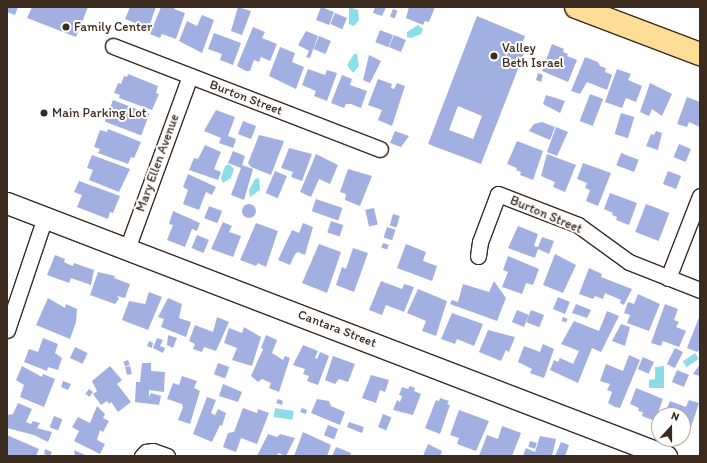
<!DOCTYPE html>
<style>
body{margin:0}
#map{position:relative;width:707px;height:463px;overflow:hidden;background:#fff;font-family:Itim,sans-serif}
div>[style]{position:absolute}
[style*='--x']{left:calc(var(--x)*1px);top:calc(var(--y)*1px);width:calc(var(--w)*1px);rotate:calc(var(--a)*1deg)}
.water>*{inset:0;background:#8cdde7;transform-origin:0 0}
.building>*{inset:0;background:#a1b0e0;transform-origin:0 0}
.round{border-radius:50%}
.roads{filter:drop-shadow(1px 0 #3b2a1e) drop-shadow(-1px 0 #3b2a1e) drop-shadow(0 1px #3b2a1e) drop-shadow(0 -1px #3b2a1e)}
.street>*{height:15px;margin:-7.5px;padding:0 7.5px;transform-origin:7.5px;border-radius:7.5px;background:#fff}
.secondary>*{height:21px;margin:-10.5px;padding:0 10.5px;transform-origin:10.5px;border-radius:10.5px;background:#fff}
.primary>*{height:22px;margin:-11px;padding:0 11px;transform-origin:11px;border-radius:11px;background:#fedd96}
.dots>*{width:11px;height:11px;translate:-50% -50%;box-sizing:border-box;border:2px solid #fff;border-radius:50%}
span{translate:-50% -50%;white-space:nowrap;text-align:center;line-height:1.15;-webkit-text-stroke:4px #fff;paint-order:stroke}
.poi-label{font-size:13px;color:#3b2a1e}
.left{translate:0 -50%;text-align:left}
.street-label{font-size:13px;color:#3b2a1e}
.frame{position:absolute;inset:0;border:8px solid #3b2a1e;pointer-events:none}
.north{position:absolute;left:651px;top:407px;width:40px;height:40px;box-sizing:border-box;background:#fff;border:1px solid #b1aaa5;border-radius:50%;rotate:21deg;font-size:11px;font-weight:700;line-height:16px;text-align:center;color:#3b2a1e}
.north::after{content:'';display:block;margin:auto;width:14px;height:18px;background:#3b2a1e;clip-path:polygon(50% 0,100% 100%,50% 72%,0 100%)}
</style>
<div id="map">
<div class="water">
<div style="clip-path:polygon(349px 7px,358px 10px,359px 20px,354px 26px,349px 24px)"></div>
<div style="clip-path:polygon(418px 25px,423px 29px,421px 34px,411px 38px,407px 37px,407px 32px)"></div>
<div style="clip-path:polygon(354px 54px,357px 54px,359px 66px,353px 73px,347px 65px)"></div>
<div style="clip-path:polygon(229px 164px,234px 169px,231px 178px,223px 183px,221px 178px,225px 166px)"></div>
<div style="clip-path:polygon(259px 178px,260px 190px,250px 197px,249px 190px,255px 179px)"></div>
<div style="left:695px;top:353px;width:7px;height:15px;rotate:56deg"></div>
<div style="clip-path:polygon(664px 366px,664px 388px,649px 388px,649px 380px,655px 379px,655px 367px)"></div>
<div style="left:275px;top:408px;width:19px;height:9px;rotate:9deg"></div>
</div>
<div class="building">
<div style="clip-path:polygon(7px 7px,18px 7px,15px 15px,7px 12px)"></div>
<div style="clip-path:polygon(32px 7px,88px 7px,76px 37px,27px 18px)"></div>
<div style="clip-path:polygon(130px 7px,156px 7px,147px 32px,136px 28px,138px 24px,125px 19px)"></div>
<div style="clip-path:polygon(161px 7px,175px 7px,174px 9px,185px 13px,176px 39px,162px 34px,160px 38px,150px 34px)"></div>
<div style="clip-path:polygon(238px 7px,251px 11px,242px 35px,231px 31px)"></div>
<div style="left:321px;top:7px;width:14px;height:14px;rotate:21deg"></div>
<div style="clip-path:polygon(375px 7px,386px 7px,382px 16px,373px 13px)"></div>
<div style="clip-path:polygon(409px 7px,435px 7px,429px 22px,425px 21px,423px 25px,406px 18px)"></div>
<div style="left:393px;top:9px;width:5px;height:8px;rotate:22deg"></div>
<div style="left:335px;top:13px;width:13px;height:12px;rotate:23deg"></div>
<div style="clip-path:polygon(202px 15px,214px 20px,202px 53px,179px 41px,187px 21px,197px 26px)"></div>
<div style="clip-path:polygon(evenodd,477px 16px,525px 36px,520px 49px,525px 51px,481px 164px,428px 144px,477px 16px,458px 106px,482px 116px,473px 139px,449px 130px,458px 106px)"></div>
<div style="clip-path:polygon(253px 27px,265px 32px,262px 38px,277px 44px,270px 61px,261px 57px,259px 62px,254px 60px,250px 71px,246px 71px,237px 66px)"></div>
<div style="left:380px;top:30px;width:14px;height:13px;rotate:21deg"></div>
<div style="clip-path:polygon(306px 31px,318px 36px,310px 58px,306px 57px,309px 51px,298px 45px)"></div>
<div style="clip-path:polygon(214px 33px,241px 43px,233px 65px,220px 60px,222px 54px,208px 49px)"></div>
<div style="left:394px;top:35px;width:13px;height:13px;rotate:23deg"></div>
<div style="left:319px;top:36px;width:13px;height:14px;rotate:23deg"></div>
<div style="clip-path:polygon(552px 44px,564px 49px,563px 52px,568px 54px,567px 56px,577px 60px,568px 82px,542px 71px)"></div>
<div style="clip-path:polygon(280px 47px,295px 53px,292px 62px,304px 67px,296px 89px,269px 76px)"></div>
<div style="clip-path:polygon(369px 55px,381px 61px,370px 83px,363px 80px)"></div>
<div style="clip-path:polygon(585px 57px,598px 62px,600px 66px,606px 68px,605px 72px,612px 75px,607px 90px,587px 82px,580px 94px,571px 91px)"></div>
<div style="clip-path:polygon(308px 69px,325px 75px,327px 70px,337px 73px,327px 101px,314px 96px,316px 91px,302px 85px)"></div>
<div style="clip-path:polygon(617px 69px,631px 74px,628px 80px,642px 86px,636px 102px,626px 98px,622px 108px,605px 102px)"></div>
<div style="clip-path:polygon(538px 73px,543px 75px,541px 82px,536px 80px)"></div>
<div style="clip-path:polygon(128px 74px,158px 86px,156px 93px,159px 94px,152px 110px,119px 98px,120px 95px,114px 93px,118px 83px,121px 84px,124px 76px,127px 77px)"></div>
<div style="clip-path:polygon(342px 75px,352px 79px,350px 85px,367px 91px,361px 108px,351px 104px,346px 104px,344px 108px,331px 103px)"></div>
<div style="clip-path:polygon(378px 79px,392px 84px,391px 88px,394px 89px,397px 83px,405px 86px,392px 126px,378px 120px,382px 110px,368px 105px)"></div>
<div style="clip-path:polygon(650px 83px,672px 94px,662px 116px,652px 109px,649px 116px,640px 112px)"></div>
<div style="left:590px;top:94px;width:14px;height:29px;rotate:21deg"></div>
<div style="clip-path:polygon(546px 95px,565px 101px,560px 113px,543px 104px)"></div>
<div style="clip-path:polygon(687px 97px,700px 102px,700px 127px,689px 122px,687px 127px,677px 124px)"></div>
<div style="left:113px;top:100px;width:39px;height:23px;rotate:21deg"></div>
<div style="clip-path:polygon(216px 110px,235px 117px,228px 136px,236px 139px,233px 148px,219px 143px,221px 138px,204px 131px)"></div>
<div style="left:621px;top:113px;width:14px;height:22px;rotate:17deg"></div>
<div style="left:243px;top:121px;width:14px;height:14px;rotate:21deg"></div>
<div style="clip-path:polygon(542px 122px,555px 127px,550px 140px,529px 131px,534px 124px)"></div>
<div style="clip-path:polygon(556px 127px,568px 132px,557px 156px,547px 152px)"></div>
<div style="clip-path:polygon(108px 129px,141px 142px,134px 158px,131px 157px,128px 164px,98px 153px,100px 149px,94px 147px,100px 130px,107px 132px)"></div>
<div style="clip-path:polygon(395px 131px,409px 136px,401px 147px,390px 143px)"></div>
<div style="clip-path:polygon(656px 131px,662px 133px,658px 150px,646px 146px,651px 134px,654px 135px)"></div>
<div style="clip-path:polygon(259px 135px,284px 141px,271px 175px,251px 167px,248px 163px)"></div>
<div style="clip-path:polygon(517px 141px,543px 151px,533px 180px,520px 175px,521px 172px,516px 170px,517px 168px,507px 164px)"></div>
<div style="left:679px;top:144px;width:13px;height:14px;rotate:23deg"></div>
<div style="clip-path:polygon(205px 145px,221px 152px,214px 169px,221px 172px,218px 180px,189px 170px,194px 158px,198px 159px)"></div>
<div style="clip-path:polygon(289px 148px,312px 154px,302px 181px,291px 177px,293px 172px,281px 168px)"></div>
<div style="clip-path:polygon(233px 151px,245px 156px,242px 165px,253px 169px,244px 200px,231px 195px,241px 168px,228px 163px)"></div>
<div style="left:621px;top:153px;width:19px;height:13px;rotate:21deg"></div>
<div style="clip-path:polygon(316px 154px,338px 165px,330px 184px,319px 179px,311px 197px,300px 192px)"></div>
<div style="clip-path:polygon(547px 154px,576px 165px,565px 192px,553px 187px,555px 182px,541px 176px)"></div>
<div style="clip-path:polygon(92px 155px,130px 169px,119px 192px,89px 180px,93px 170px,87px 168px)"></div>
<div style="clip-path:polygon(583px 163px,611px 173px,598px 206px,586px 201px,590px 190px,585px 188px,587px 183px,577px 179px)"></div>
<div style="clip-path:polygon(348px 169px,372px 176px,360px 206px,345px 200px,346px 194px,340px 192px)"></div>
<div style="left:275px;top:171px;width:13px;height:24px;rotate:23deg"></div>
<div style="left:668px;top:171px;width:14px;height:14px;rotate:21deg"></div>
<div style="clip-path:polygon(188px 174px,216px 187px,212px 195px,206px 192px,199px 210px,183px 204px,188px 190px,183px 187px)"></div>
<div style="clip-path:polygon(79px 181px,120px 196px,113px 213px,110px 212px,108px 219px,77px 207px,82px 195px,74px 192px)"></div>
<div style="clip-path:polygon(610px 193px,637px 203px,629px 225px,616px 220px,617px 217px,612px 215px,613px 213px,604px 209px)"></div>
<div style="left:316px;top:199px;width:28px;height:13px;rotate:19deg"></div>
<div class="round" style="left:242px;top:204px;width:14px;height:14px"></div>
<div style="left:646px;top:204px;width:25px;height:30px;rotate:21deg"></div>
<div style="left:209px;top:206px;width:14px;height:13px;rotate:21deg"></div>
<div style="left:374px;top:208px;width:17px;height:9px;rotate:77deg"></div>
<div style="clip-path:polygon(173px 211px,200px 223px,197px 231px,192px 229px,185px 247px,167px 240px,173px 225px,169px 224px)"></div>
<div style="left:393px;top:214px;width:7px;height:12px;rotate:16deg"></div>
<div style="left:331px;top:221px;width:13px;height:12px;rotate:18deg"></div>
<div style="clip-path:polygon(223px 222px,232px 226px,229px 232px,241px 236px,233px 257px,211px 249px)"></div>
<div style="clip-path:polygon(256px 223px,278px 231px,266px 267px,258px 263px,256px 266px,240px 260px)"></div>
<div style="clip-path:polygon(303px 223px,313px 227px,305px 255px,298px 252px,295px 254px,290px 265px,278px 260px,292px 230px,299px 233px)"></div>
<div style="clip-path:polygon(518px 226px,538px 234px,534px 246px,538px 247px,542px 237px,554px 241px,549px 254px,538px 249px,535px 258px,508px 248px)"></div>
<div style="left:387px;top:227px;width:9px;height:11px;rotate:18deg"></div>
<div style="left:197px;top:235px;width:13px;height:14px;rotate:23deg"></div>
<div style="left:383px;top:243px;width:6px;height:5px;rotate:18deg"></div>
<div style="clip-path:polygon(319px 244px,341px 252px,327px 293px,302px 283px)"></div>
<div style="clip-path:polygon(406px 244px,426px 252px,423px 261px,437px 266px,432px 281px,397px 268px)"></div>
<div style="clip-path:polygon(353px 248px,368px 253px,354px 292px,336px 285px,342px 267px,346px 269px)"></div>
<div style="clip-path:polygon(555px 254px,576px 265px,563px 293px,543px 285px)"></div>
<div style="clip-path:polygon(55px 255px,65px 259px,64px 262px,70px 265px,73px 266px,74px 263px,94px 270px,91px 285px,71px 278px,69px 283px,47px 275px)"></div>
<div style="clip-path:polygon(508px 256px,539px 269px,533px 285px,526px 283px,522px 294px,502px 287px,508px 272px,503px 270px)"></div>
<div style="clip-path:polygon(589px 268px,602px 274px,601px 277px,632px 289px,624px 305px,620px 303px,621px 300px,605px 293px,603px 299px,595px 296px,593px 299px,579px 294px)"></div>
<div style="clip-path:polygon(98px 272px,115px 276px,114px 278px,130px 284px,125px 298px,117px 296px,119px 299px,115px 304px,90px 295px)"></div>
<div style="clip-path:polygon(381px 281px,402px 289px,404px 284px,414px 287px,404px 312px,386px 305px,382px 315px,369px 310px)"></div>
<div style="clip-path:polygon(494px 281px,506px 298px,497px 321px,450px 304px,452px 300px,458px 302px,463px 284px,489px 292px)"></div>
<div style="clip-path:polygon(418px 289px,447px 301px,436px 336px,422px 331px,426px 321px,407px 313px)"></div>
<div style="clip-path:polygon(149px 292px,162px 297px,148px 330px,122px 320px,129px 301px,145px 304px)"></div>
<div style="clip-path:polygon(638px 294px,660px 304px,649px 331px,627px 323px,630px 315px,624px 313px,628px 302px,634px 304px)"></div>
<div style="left:558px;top:297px;width:13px;height:13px;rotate:23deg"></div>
<div style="clip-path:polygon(48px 298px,65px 308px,66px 304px,77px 309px,76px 322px,70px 339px,36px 325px)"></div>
<div style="clip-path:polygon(168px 298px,182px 304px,179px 318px,191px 322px,186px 337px,161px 327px,164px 319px,158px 317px)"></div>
<div style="clip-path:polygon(576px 304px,591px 310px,587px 318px,572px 313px)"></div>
<div style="clip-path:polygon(665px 304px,678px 309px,674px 320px,679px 322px,676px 327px,686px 331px,679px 347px,663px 341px,661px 346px,651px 343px)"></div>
<div style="left:517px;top:310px;width:13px;height:13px;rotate:23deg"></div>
<div style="left:531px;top:310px;width:14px;height:13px;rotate:21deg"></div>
<div style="clip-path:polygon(607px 311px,619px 316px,601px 352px,592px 348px,578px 383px,550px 370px,554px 360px,558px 362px,560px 358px,573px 364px,579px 351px,561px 344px,574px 321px,599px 331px)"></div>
<div style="clip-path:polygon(452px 313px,483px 324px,474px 346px,457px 339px,455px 344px,441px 339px)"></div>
<div style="clip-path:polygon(700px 315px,700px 350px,697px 352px,687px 348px)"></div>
<div style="clip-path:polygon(217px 317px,229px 322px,216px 351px,204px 347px,202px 352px,193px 349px,195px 344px,189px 341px,195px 325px,213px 332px)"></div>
<div style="left:563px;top:317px;width:5px;height:4px;rotate:22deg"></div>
<div style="clip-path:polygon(621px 324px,630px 327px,625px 346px,612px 341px)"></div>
<div style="clip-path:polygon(244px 327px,261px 337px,252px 366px,232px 360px,237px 348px,224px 343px,229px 328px,242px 333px)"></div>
<div style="clip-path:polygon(488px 330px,515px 337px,509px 352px,506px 350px,501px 361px,479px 352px)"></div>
<div style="clip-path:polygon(168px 335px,177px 338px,173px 348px,167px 345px)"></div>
<div style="clip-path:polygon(266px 335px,277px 340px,272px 353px,283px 360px,285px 356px,290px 358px,279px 392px,269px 388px,271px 383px,262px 379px,258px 382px,251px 376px,263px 349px,261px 348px)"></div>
<div style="clip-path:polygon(43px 338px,58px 344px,55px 353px,62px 358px,58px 370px,48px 367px,47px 371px,24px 362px,29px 349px,38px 352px)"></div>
<div style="clip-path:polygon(157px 338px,163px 340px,160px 346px,165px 348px,163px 353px,153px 348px)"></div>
<div style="clip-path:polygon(149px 341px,153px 343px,152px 348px,147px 346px)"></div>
<div style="clip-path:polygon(543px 344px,554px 349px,544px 378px,530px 373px,532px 369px,518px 362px,524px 346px,540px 352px)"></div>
<div style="clip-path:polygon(303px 345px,318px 351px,315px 358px,317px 359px,320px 352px,329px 356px,318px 385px,307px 381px,309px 376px,303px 374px,305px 369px,293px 365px)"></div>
<div style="left:75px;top:347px;width:14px;height:12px;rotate:25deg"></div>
<div style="left:675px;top:348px;width:9px;height:18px;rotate:27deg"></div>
<div style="clip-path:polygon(629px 355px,640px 360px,620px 408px,615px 407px,608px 403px,612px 392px,607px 390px,610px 384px,600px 381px,606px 364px,623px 371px)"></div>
<div style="clip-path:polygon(333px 356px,355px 364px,348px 382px,339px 379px,335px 384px,325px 380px)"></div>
<div style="left:643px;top:357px;width:12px;height:13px;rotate:24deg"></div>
<div style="left:128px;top:360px;width:5px;height:5px;rotate:68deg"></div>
<div style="clip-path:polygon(142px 363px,151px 363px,151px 371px,165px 372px,164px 392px,149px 390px,149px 397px,151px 393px,161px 396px,159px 405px,135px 402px,136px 382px,140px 382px)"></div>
<div style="left:218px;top:363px;width:12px;height:12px;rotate:20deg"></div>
<div style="clip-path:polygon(700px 364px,700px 376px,693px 374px)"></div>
<div style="clip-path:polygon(22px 366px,42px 377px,43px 374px,55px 379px,44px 407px,20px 397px,24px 385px,16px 380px)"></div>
<div style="clip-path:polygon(110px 366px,122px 380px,117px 384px,131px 402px,118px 412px,111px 402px,109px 404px,107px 401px,101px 405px,93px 394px,97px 391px,92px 381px)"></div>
<div style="left:130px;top:366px;width:8px;height:5px;rotate:76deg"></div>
<div style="left:677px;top:370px;width:13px;height:13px;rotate:23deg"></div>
<div style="clip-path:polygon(371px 375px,389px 380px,385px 392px,380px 390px,376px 403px,362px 398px)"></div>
<div style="clip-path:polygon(182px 376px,197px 381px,194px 388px,200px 391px,190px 424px,178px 420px,183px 407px,182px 404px,167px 399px,173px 383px,179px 385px)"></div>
<div style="clip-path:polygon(63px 381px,71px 384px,68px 390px,61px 387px)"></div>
<div style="clip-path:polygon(223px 384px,242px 392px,238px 402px,219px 396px)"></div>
<div style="clip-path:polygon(410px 386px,415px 388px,414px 391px,421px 394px,413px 415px,393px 410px,397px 400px,400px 402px,402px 396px,399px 395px,402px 387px,408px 389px)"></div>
<div style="clip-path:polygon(636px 388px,663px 399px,655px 421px,642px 416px,643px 412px,638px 411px,639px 408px,630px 404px)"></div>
<div style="left:89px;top:389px;width:5px;height:6px;rotate:37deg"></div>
<div style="clip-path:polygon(207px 397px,216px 400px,211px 413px,215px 415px,218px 409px,226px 413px,222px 426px,220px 425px,212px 442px,193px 434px)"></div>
<div style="clip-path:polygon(440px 398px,449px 401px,447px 404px,450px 405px,440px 434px,425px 428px,436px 400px,439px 401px)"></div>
<div style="clip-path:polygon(278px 399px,283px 401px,282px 405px,276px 403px)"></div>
<div style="clip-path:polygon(317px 399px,329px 401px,331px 406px,345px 412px,340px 425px,311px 413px)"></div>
<div style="clip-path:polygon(689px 400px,699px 403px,689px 433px,683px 431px,683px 415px,664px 415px,670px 401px,686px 407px)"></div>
<div style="clip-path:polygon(18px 403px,32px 409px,26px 422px,31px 424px,33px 421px,40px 423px,37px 428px,52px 432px,48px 442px,34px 435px,7px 428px,7px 415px,13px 414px)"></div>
<div style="clip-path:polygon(97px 406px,105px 414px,103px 418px,109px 421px,103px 432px,100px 430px,97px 440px,105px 444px,100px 454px,74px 441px,79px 431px,72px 427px,78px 417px,90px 423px)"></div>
<div style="clip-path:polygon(243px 408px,257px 413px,258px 409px,269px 413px,257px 444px,241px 438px,236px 452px,223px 447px,228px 433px,234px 432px)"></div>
<div style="clip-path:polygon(302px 408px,307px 410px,306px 414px,300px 412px)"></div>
<div style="clip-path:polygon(459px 410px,489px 421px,476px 451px,457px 444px,459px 438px,450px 435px)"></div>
<div style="left:383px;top:414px;width:9px;height:14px;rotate:21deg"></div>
<div style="left:54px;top:416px;width:9px;height:12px;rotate:21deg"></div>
<div style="clip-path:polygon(349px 422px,364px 427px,362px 433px,347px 427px)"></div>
<div style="left:328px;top:425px;width:11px;height:11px;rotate:22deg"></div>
<div style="clip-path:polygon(502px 426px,521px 433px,512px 456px,479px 456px,487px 435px,498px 439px)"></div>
<div style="clip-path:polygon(303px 432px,331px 445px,327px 456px,294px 456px)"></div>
<div style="clip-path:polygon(268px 434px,277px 437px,280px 434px,295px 438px,286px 456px,278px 453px,277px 456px,257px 456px)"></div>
<div style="clip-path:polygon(7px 435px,39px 449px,36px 456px,7px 456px)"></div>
<div style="clip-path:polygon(540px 436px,556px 439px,552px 456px,523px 456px,526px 448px,535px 452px)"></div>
<div style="left:530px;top:441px;width:7px;height:6px;rotate:16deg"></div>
<div style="clip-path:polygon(561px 442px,569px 445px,565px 456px,555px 456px)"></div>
<div style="clip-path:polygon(428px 444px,442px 451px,440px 456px,423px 456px)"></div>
<div style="clip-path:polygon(336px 447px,351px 453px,350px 456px,332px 456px)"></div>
<div style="clip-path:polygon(45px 449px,52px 452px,50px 456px,44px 454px)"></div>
<div style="clip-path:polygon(74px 450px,83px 454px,87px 456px,75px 456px)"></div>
</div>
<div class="roads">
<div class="street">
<div style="--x:113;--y:46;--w:286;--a:21.1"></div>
<div style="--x:127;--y:249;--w:184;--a:-70"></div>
<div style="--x:478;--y:256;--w:14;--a:-82"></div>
<div style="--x:480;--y:242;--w:51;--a:-69.4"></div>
<div style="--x:498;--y:194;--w:86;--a:21.2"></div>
<div style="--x:578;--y:225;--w:63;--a:36"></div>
<div style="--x:629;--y:262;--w:76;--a:21.5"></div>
<div style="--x:668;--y:278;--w:88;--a:-68.7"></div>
<div style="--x:7;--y:330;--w:119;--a:-71.4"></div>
<div style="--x:142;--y:456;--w:6;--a:-45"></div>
<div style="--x:146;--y:452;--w:7;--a:-8"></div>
<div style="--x:153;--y:451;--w:15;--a:20"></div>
</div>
<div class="secondary">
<div style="--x:7;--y:203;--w:706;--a:21"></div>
</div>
<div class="primary">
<div style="--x:576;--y:7;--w:133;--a:20.8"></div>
</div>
</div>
<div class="dots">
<div style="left:66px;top:27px;background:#3b2a1e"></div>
<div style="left:494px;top:56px;background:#3b2a1e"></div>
<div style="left:44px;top:113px;background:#3b2a1e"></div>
</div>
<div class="poi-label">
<span class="left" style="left:74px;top:27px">Family Center</span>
<span class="left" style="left:502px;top:56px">Valley<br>Beth Israel</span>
<span class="left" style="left:52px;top:113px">Main Parking Lot</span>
</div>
<div class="street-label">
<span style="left:246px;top:98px;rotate:21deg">Burton Street</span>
<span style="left:158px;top:163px;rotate:-70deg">Mary Ellen Avenue</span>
<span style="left:546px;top:215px;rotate:23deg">Burton Street</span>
<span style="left:337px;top:329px;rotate:21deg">Cantara Street</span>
</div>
<div class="frame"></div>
<div class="north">N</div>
</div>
